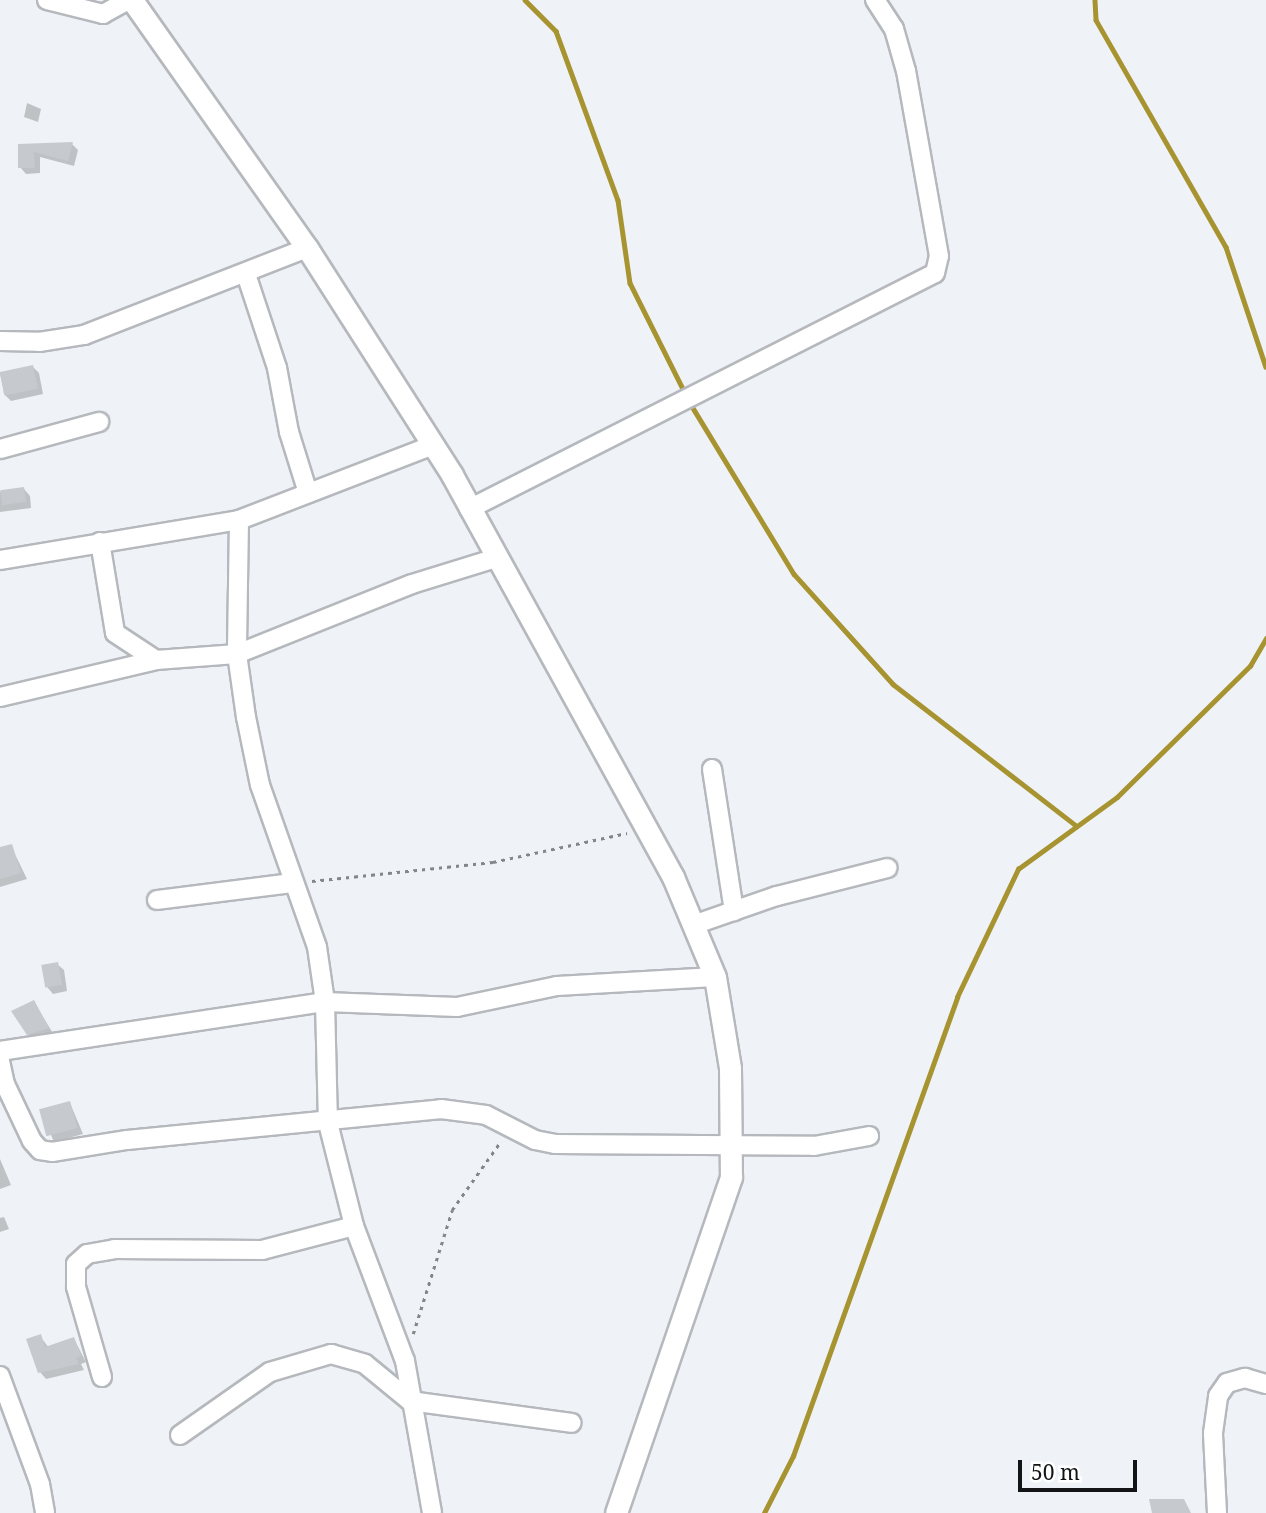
<!DOCTYPE html>
<style>
body{margin:0}
#map{position:relative;width:1266px;height:1513px;overflow:hidden;background:#eff3f7;font-family:"Noto Serif",serif}
div>[style]{position:absolute}
[style*='--x']{left:calc(var(--x)*1px);top:calc(var(--y)*1px);width:calc(var(--w)*1px);rotate:calc(var(--a)*1deg)}
.shadow>*{inset:0;background:#0003}
.stream>*{height:4.5px;margin:-2.25px;padding:0 2.25px;transform-origin:2.25px;border-radius:2.25px;background:#a79431}
.building>*{inset:0;background:#c6c9cd;transform-origin:0 0}
.path>*{height:2.5px;margin-top:-1.25px;transform-origin:0;background:repeating-linear-gradient(90deg,#838688 0 3.5px,transparent 0 8.5px)}
.roads{filter:drop-shadow(2px 0 #b5b8bc) drop-shadow(-2px 0 #b5b8bc) drop-shadow(0 2px #b5b8bc) drop-shadow(0 -2px #b5b8bc)}
.minor>*{height:18px;margin:-9px;padding:0 9px;transform-origin:9px;border-radius:9px;background:#fff}
.tertiary>*{height:21px;margin:-10.5px;padding:0 10.5px;transform-origin:10.5px;border-radius:10.5px;background:#fff}
span{translate:-50% -50%;white-space:nowrap;text-align:center;line-height:1.15;-webkit-text-stroke:5px #fff;paint-order:stroke}
.scale{position:absolute;left:1018px;top:1460px;width:119px;height:32px;box-sizing:border-box;border:4px solid #131415;border-top:0;padding-left:9px;font-size:21px;line-height:24px;white-space:nowrap;color:#131415;-webkit-text-stroke:5px #fff;paint-order:stroke}
</style>
<div id="map">
<div class="shadow">
<div style="clip-path:polygon(27px 103px,41px 109px,38px 122px,24px 117px)"></div>
<div style="clip-path:polygon(72px 144px,78px 150px,74px 166px,40px 157px,40px 173px,26px 174px,20px 167px,19px 146px)"></div>
<div style="clip-path:polygon(33px 367px,39px 373px,43px 394px,11px 401px,4px 394px,0 373px)"></div>
<div style="clip-path:polygon(24px 489px,30px 496px,31px 508px,0 512px,0 492px)"></div>
<div style="clip-path:polygon(11px 846px,27px 879px,0 887px,0 849px)"></div>
<div style="clip-path:polygon(57px 964px,64px 970px,67px 991px,53px 994px,47px 987px)"></div>
<div style="clip-path:polygon(34px 1002px,54px 1035px,35px 1041px,28px 1034px)"></div>
<div style="clip-path:polygon(70px 1103px,83px 1134px,54px 1142px,41px 1111px)"></div>
<div style="clip-path:polygon(0 1159px,11px 1185px,0 1189px)"></div>
<div style="clip-path:polygon(4px 1217px,9px 1229px,0 1232px,0 1218px)"></div>
<div style="clip-path:polygon(40px 1336px,49px 1348px,74px 1339px,86px 1362px,81px 1364px,84px 1370px,46px 1379px,40px 1372px)"></div>
</div>
<div class="stream">
<div style="--x:525;--y:0;--w:44;--a:45"></div>
<div style="--x:556;--y:31;--w:180;--a:69.9"></div>
<div style="--x:618;--y:200;--w:84;--a:81.8"></div>
<div style="--x:630;--y:283;--w:125;--a:63.4"></div>
<div style="--x:1095;--y:0;--w:20;--a:87"></div>
<div style="--x:1096;--y:20;--w:262;--a:60.2"></div>
<div style="--x:1226;--y:247;--w:126;--a:71.6"></div>
<div style="--x:690;--y:403;--w:200;--a:58.7"></div>
<div style="--x:794;--y:574;--w:148;--a:48"></div>
<div style="--x:893;--y:684;--w:232;--a:37.7"></div>
<div style="--x:764;--y:1513;--w:64;--a:-63"></div>
<div style="--x:793;--y:1456;--w:487;--a:-70.3"></div>
<div style="--x:957;--y:997;--w:142;--a:-64.5"></div>
<div style="--x:1018;--y:869;--w:122;--a:-36"></div>
<div style="--x:1117;--y:797;--w:187;--a:-44.6"></div>
<div style="--x:1250;--y:666;--w:32;--a:-60"></div>
</div>
<div class="building">
<div style="clip-path:polygon(73px 142px,68px 161px,34px 152px,35px 168px,18px 168px,18px 144px)"></div>
<div style="left:33px;top:365px;width:24px;height:34px;rotate:78deg"></div>
<div style="left:24px;top:487px;width:15px;height:24px;rotate:82deg"></div>
<div style="clip-path:polygon(12px 844px,21px 873px,0 879px,0 847px)"></div>
<div style="left:58px;top:962px;width:23px;height:17px;rotate:80deg"></div>
<div style="clip-path:polygon(34px 1000px,49px 1028px,27px 1035px,11px 1011px)"></div>
<div style="left:70px;top:1101px;width:28px;height:32px;rotate:75deg"></div>
<div style="clip-path:polygon(41px 1334px,45px 1347px,74px 1337px,81px 1356px,76px 1358px,79px 1364px,38px 1373px,26px 1339px)"></div>
<div style="clip-path:polygon(1149px 1499px,1184px 1499px,1191px 1513px,1152px 1513px)"></div>
</div>
<div class="path">
<div style="--x:312;--y:881;--w:182;--a:-6"></div>
<div style="--x:493;--y:862;--w:137;--a:-12.2"></div>
<div style="--x:413;--y:1334;--w:130;--a:-72.5"></div>
<div style="--x:452;--y:1210;--w:85;--a:-54.6"></div>
</div>
<div class="roads">
<div class="minor">
<div style="--x:47;--y:0;--w:58;--a:14"></div>
<div style="--x:103;--y:14;--w:29;--a:-29"></div>
<div style="--x:246;--y:274;--w:99;--a:71.7"></div>
<div style="--x:277;--y:368;--w:65;--a:79.4"></div>
<div style="--x:289;--y:432;--w:64;--a:72.7"></div>
<div style="--x:0;--y:341;--w:39;--a:1"></div>
<div style="--x:39;--y:342;--w:46;--a:-8.8"></div>
<div style="--x:84;--y:335;--w:239;--a:-21.3"></div>
<div style="--x:0;--y:449;--w:103;--a:-15.3"></div>
<div style="--x:469;--y:509;--w:522;--a:-26.86"></div>
<div style="--x:935;--y:273;--w:17;--a:-77"></div>
<div style="--x:939;--y:256;--w:188;--a:-100.1"></div>
<div style="--x:906;--y:71;--w:44;--a:-105.9"></div>
<div style="--x:894;--y:29;--w:35;--a:-123"></div>
<div style="--x:239;--y:520;--w:134;--a:90.9"></div>
<div style="--x:237;--y:654;--w:64;--a:81.9"></div>
<div style="--x:246;--y:717;--w:69;--a:78.4"></div>
<div style="--x:260;--y:785;--w:172;--a:70.6"></div>
<div style="--x:317;--y:947;--w:56;--a:81.7"></div>
<div style="--x:325;--y:1002;--w:121;--a:88.6"></div>
<div style="--x:328;--y:1123;--w:106;--a:75.8"></div>
<div style="--x:354;--y:1226;--w:144;--a:69.3"></div>
<div style="--x:405;--y:1361;--w:154;--a:79.9"></div>
<div style="--x:100;--y:542;--w:92;--a:80.6"></div>
<div style="--x:115;--y:633;--w:49;--a:33.4"></div>
<div style="--x:0;--y:560;--w:242;--a:-9.5"></div>
<div style="--x:239;--y:520;--w:208;--a:-21.1"></div>
<div style="--x:0;--y:697;--w:160;--a:-13.3"></div>
<div style="--x:156;--y:660;--w:81;--a:-4.2"></div>
<div style="--x:237;--y:654;--w:188;--a:-21.8"></div>
<div style="--x:412;--y:584;--w:88;--a:-17.2"></div>
<div style="--x:712;--y:769;--w:144;--a:81.2"></div>
<div style="--x:157;--y:900;--w:135;--a:-7.2"></div>
<div style="--x:696;--y:924;--w:86;--a:-19.1"></div>
<div style="--x:777;--y:896;--w:114;--a:-14.2"></div>
<div style="--x:0;--y:1051;--w:329;--a:-8.6"></div>
<div style="--x:325;--y:1002;--w:132;--a:2.2"></div>
<div style="--x:457;--y:1007;--w:102;--a:-11.9"></div>
<div style="--x:557;--y:986;--w:158;--a:-3.3"></div>
<div style="--x:0;--y:1061;--w:24;--a:78"></div>
<div style="--x:5;--y:1084;--w:63;--a:64.7"></div>
<div style="--x:32;--y:1141;--w:12;--a:48"></div>
<div style="--x:40;--y:1150;--w:12;--a:9"></div>
<div style="--x:52;--y:1152;--w:76;--a:-9.1"></div>
<div style="--x:127;--y:1140;--w:316;--a:-5.6"></div>
<div style="--x:441;--y:1109;--w:45;--a:7.6"></div>
<div style="--x:486;--y:1115;--w:55;--a:27"></div>
<div style="--x:535;--y:1140;--w:20;--a:11"></div>
<div style="--x:555;--y:1144;--w:259;--a:0.4"></div>
<div style="--x:814;--y:1146;--w:56;--a:-10.3"></div>
<div style="--x:0;--y:1376;--w:115;--a:69.7"></div>
<div style="--x:40;--y:1484;--w:29;--a:80"></div>
<div style="--x:102;--y:1377;--w:94;--a:-106.1"></div>
<div style="--x:76;--y:1287;--w:23;--a:-90"></div>
<div style="--x:76;--y:1264;--w:15;--a:-42"></div>
<div style="--x:87;--y:1254;--w:27;--a:-10"></div>
<div style="--x:114;--y:1249;--w:148;--a:0.4"></div>
<div style="--x:262;--y:1250;--w:95;--a:-14.6"></div>
<div style="--x:180;--y:1435;--w:110;--a:-35"></div>
<div style="--x:270;--y:1372;--w:64;--a:-16.4"></div>
<div style="--x:331;--y:1354;--w:35;--a:16"></div>
<div style="--x:365;--y:1364;--w:58;--a:39.4"></div>
<div style="--x:410;--y:1401;--w:163;--a:7.7"></div>
<div style="--x:1217;--y:1513;--w:80;--a:-92.9"></div>
<div style="--x:1213;--y:1433;--w:37;--a:-82"></div>
<div style="--x:1218;--y:1396;--w:16;--a:-55"></div>
<div style="--x:1227;--y:1383;--w:19;--a:-16"></div>
<div style="--x:1245;--y:1378;--w:22;--a:16"></div>
</div>
<div class="tertiary">
<div style="--x:132;--y:0;--w:304;--a:54.8"></div>
<div style="--x:307;--y:248;--w:269;--a:57.4"></div>
<div style="--x:452;--y:475;--w:459;--a:61.2"></div>
<div style="--x:673;--y:877;--w:108;--a:67.2"></div>
<div style="--x:715;--y:977;--w:92;--a:80.6"></div>
<div style="--x:730;--y:1068;--w:109;--a:89.5"></div>
<div style="--x:731;--y:1177;--w:355;--a:108.9"></div>
</div>
</div>
<div class="scale">50 m</div>
</div>
